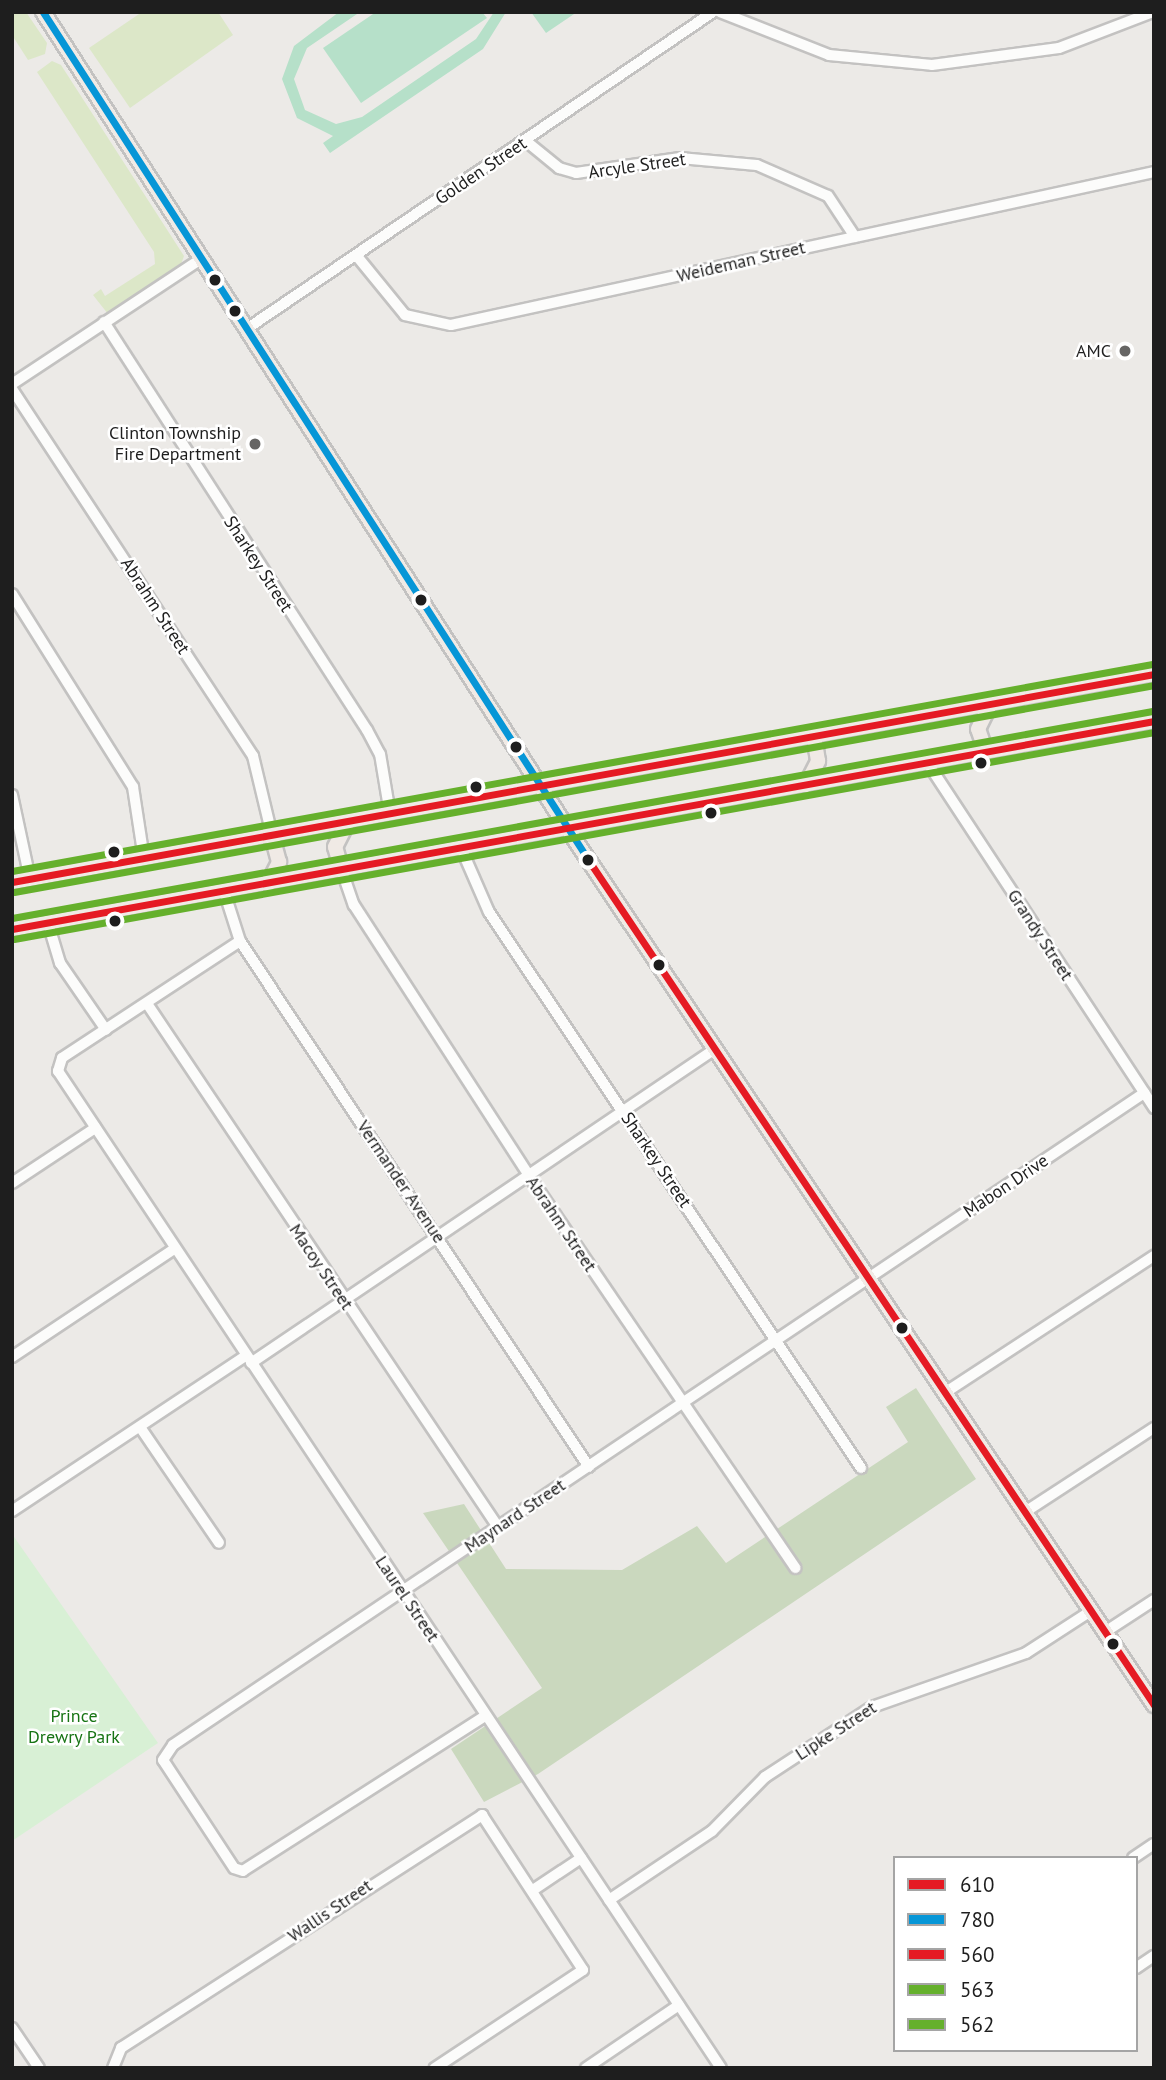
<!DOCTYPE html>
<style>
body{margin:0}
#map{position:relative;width:1166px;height:2080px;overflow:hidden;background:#eceae7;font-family:"PT Sans",sans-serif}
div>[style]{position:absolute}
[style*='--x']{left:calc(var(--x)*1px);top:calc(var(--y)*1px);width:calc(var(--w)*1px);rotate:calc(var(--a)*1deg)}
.grass>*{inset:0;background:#dce7c8}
.forest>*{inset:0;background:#cad8be}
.park>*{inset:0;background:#d8f0d5}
.pitch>*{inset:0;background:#b6e0c9}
.roads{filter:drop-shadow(2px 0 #c3c2c1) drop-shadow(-2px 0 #c3c2c1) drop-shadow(0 2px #c3c2c1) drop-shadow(0 -2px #c3c2c1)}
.minor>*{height:10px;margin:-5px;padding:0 5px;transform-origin:5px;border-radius:5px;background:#fcfcfb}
.major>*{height:14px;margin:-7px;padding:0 7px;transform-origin:7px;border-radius:7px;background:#f0eae5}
.bus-1>*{height:7px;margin:-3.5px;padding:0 3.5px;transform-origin:3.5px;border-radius:3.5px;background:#e51a23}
.bus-2>*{height:7px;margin:-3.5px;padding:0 3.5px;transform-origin:3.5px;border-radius:3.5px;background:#0696d7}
.bus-3>*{height:7px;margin:-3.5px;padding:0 3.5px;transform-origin:3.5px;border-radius:3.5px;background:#e51a23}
.bus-4>*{height:7px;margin:-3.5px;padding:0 3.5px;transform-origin:3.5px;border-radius:3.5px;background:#65b02c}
.bus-5>*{height:7px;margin:-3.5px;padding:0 3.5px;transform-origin:3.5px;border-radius:3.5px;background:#65b02c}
.dots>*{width:19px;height:19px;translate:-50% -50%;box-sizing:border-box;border:4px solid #fff;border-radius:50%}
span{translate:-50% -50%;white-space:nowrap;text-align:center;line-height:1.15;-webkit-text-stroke:5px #fff;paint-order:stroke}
.street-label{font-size:18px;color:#1e1e1e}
.poi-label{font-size:18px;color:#1e1e1e}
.right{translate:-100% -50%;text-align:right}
.park-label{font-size:18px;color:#177414}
.frame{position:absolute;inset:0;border:14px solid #1e1e1e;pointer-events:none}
.legend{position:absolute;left:893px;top:1856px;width:245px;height:196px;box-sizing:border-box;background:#fff;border:2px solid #a5a5a5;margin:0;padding:9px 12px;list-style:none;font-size:21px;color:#1e1e1e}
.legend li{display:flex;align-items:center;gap:14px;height:35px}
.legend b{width:35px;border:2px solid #a5a5a5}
</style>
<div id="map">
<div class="grass">
<div style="clip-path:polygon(12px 12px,26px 12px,47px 43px,45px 54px,28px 60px,12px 35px)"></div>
<div style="clip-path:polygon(142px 12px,218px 12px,233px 35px,130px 108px,89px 48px)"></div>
<div style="clip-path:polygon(52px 61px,61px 65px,184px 256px,180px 267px,108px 314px,93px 295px,101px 289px,105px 296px,155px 264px,154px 252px,37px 72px)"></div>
</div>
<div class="forest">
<div style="clip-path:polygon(916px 1388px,976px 1479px,538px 1774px,484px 1802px,451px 1749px,542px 1688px,423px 1513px,464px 1504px,506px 1569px,622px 1570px,697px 1526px,726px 1563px,908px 1442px,886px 1407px)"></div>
</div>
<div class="park">
<div style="clip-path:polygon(12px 1534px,158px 1743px,12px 1841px)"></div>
</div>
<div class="pitch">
<div style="clip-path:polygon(339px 12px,360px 12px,307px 48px,294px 79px,305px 110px,336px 124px,362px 117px,476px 39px,494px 12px,506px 12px,483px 49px,330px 153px,323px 143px,333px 136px,297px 118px,282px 79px,294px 46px)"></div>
<div style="clip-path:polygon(376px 12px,482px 12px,487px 18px,361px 103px,323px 48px)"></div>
<div style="clip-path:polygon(531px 12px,577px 12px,546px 33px)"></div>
</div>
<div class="roads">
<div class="minor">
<div style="--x:720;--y:12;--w:117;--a:21.5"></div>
<div style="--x:829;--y:55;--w:103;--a:5.5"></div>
<div style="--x:932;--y:65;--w:128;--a:-7.6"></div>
<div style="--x:1059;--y:48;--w:101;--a:-21"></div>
<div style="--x:526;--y:141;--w:43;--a:39.3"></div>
<div style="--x:559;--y:168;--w:18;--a:16"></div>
<div style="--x:576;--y:173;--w:105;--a:-8.2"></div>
<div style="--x:680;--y:158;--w:77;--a:5.2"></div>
<div style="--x:757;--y:165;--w:77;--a:23.6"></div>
<div style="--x:828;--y:196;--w:49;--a:56.6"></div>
<div style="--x:356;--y:255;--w:77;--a:50.8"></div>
<div style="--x:405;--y:315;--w:47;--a:12.3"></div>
<div style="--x:451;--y:325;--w:719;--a:-12.28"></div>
<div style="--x:104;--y:322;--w:485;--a:57.2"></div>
<div style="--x:367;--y:730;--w:27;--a:62"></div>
<div style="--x:380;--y:754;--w:61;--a:80.5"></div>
<div style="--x:248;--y:328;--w:562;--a:-34.2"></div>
<div style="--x:12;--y:384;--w:227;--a:-33.5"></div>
<div style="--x:12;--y:389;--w:439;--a:56.7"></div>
<div style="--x:253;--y:756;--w:81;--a:76.5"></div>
<div style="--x:12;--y:594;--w:228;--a:57.9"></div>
<div style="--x:133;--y:787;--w:73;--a:81.3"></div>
<div style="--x:927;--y:762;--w:414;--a:56.7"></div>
<div style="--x:12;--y:795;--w:86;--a:77.9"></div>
<div style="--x:461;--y:848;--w:70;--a:66.4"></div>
<div style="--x:489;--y:912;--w:669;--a:56.21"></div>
<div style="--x:342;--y:871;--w:36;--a:71"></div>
<div style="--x:354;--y:905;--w:323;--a:57.1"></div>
<div style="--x:529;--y:1176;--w:474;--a:55.8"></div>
<div style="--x:224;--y:891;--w:52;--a:72.3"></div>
<div style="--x:240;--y:941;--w:631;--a:56.44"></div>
<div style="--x:48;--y:923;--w:42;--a:73.3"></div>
<div style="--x:60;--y:963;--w:81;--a:55.5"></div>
<div style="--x:240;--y:941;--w:213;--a:146.7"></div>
<div style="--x:62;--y:1058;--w:14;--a:107"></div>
<div style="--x:58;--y:1071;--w:1197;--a:56.38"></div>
<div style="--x:148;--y:1005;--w:628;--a:56.16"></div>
<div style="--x:12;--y:1183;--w:100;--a:-33.5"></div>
<div style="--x:12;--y:1357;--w:195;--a:-33.7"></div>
<div style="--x:251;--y:1363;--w:560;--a:-34.09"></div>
<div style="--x:946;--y:1392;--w:249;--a:-33.2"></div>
<div style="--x:140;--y:1427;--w:140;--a:55.7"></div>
<div style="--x:12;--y:1511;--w:280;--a:-33.6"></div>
<div style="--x:1025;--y:1512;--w:154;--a:-33.1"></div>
<div style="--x:1105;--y:1632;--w:59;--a:-33.1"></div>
<div style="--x:485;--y:1716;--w:287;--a:147.4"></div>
<div style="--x:243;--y:1871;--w:9;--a:-162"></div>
<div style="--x:234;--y:1868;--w:129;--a:-123.3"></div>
<div style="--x:163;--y:1760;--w:18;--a:-56"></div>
<div style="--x:173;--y:1745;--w:1170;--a:-33.88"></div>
<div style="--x:1133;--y:1858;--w:25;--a:-34"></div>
<div style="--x:536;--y:1888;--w:54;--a:-33.7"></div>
<div style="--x:609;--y:1900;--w:124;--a:-33.8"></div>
<div style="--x:712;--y:1831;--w:76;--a:-45.5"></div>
<div style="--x:765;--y:1777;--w:128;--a:-33.2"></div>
<div style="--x:872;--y:1707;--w:163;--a:-19.3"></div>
<div style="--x:1026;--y:1653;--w:77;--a:-32.9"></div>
<div style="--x:1136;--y:1968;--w:22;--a:-34"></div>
<div style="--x:12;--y:2028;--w:48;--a:56"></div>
<div style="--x:113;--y:2068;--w:22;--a:-68"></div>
<div style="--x:121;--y:2048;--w:430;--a:-32.8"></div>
<div style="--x:482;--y:1815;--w:185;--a:56.9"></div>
<div style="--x:583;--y:1970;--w:178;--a:146.5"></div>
<div style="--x:586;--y:2068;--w:112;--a:-34.1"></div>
</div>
<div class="major">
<div style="--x:43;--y:12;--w:973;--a:57.29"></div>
<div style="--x:569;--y:831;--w:1052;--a:56.2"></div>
<div style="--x:986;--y:752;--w:24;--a:-109"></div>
<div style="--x:978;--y:729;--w:28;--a:-64"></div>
<div style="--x:806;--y:785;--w:27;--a:-63"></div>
<div style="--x:818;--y:761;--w:24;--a:-99"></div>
<div style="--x:342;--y:871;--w:25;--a:-106"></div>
<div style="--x:335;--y:847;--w:29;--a:-63"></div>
<div style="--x:12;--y:882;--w:1161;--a:-10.32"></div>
<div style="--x:268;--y:884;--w:25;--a:-63"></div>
<div style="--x:279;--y:862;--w:28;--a:-105"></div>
<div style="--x:12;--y:929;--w:1161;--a:-10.32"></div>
</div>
</div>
<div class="bus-1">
<div style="--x:589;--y:861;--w:1016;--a:56.2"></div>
</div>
<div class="bus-2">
<div style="--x:43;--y:12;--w:1009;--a:57.25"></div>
</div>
<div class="bus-3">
<div style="--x:12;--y:882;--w:1161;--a:-10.32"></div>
<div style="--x:12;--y:929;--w:1161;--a:-10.32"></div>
</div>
<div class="bus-4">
<div style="--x:14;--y:892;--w:1159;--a:-10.29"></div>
<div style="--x:14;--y:939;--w:1159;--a:-10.29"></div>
</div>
<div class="bus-5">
<div style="--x:12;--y:871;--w:1159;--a:-10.29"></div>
<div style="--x:12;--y:918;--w:1159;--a:-10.29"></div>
</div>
<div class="dots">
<div style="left:215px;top:280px;background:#1e1e1e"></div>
<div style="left:235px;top:311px;background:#1e1e1e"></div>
<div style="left:1125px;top:351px;background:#666564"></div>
<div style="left:255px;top:444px;background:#666564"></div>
<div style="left:421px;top:600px;background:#1e1e1e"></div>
<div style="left:516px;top:747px;background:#1e1e1e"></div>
<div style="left:981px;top:763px;background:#1e1e1e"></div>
<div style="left:476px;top:787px;background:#1e1e1e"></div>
<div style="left:711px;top:813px;background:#1e1e1e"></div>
<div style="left:114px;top:852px;background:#1e1e1e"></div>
<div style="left:588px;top:860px;background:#1e1e1e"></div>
<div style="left:115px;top:921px;background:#1e1e1e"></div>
<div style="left:659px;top:965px;background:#1e1e1e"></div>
<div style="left:902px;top:1328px;background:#1e1e1e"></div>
<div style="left:1113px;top:1644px;background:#1e1e1e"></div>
</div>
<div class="street-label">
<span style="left:637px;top:166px;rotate:-8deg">Arcyle Street</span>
<span style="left:481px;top:171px;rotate:-34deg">Golden Street</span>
<span style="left:741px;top:262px;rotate:-13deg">Weideman Street</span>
<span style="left:258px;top:564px;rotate:57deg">Sharkey Street</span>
<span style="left:155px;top:606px;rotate:57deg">Abrahm Street</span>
<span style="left:1040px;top:935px;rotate:57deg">Grandy Street</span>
<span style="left:656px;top:1160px;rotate:56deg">Sharkey Street</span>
<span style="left:401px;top:1182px;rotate:56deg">Vermander Avenue</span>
<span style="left:1006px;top:1186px;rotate:-34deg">Mabon Drive</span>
<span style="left:561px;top:1224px;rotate:56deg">Abrahm Street</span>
<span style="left:321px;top:1267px;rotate:56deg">Macoy Street</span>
<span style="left:515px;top:1516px;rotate:-34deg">Maynard Street</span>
<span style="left:407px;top:1599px;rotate:56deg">Laurel Street</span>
<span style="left:836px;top:1731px;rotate:-33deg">Lipke Street</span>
<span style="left:330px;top:1911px;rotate:-34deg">Wallis Street</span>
</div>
<div class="poi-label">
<span class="right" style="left:1111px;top:351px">AMC</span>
<span class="right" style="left:241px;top:444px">Clinton Township<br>Fire Department</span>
</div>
<div class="park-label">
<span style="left:74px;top:1727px">Prince<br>Drewry Park</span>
</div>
<div class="frame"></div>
<ul class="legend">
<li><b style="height:9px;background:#e51a23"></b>610</li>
<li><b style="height:9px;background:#0696d7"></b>780</li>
<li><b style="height:9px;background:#e51a23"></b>560</li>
<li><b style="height:9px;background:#65b02c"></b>563</li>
<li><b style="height:9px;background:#65b02c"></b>562</li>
</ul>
</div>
